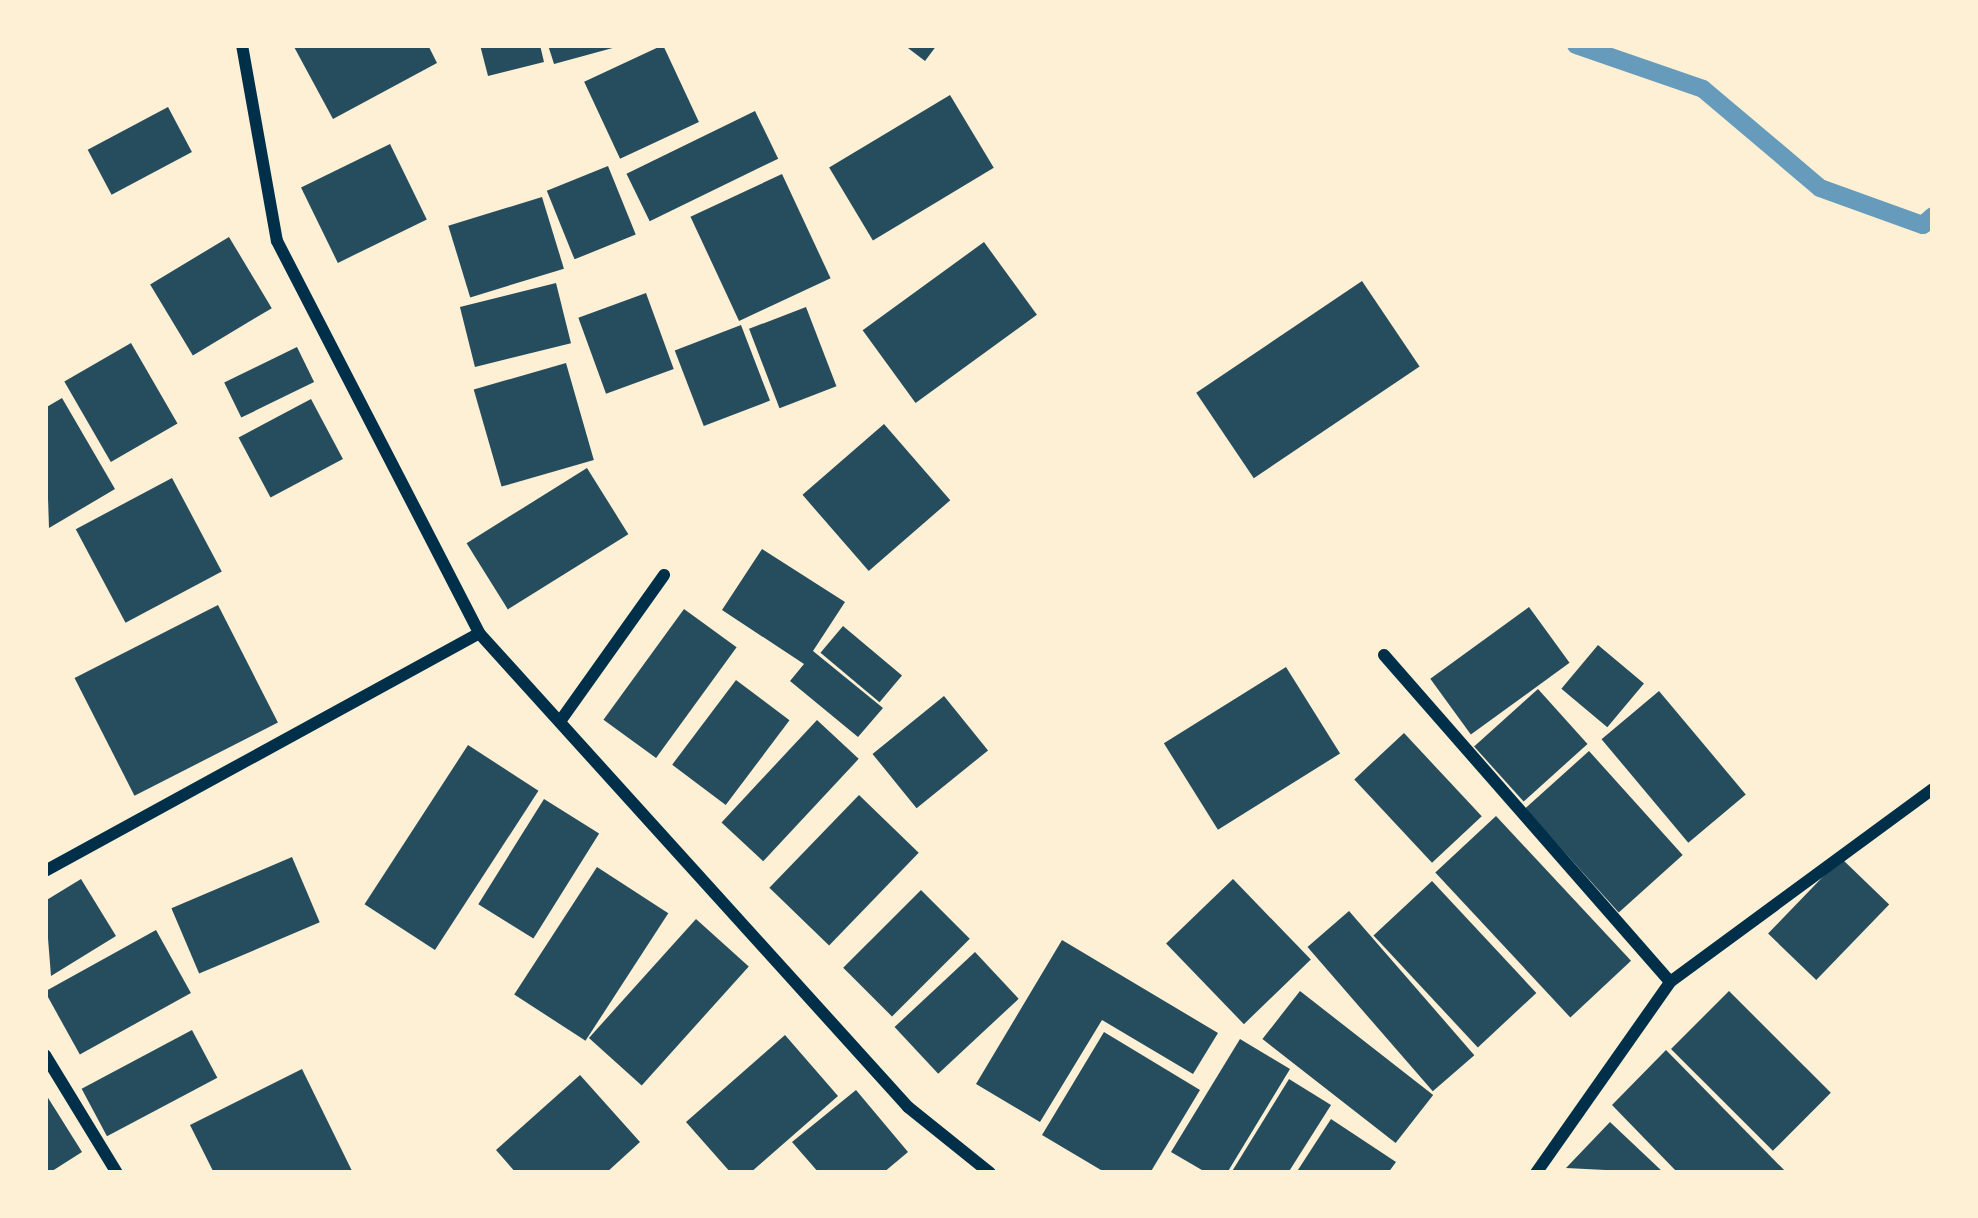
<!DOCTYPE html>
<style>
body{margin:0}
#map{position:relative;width:1978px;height:1218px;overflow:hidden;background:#fdf0d5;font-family:Spectral,serif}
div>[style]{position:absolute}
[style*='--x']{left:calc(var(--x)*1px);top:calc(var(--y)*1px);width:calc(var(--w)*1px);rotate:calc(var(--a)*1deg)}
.stream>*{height:18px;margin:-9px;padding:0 9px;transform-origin:9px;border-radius:9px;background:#669bbc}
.building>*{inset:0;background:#264d5e;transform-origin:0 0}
.minor>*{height:12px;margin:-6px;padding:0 6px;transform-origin:6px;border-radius:6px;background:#003049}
span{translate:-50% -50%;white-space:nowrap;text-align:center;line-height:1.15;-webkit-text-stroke:9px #fdf0d5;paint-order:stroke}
.frame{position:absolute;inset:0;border:48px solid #fdf0d5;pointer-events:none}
</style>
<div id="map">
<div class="stream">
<div style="--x:1576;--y:45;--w:134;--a:19.1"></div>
<div style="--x:1703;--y:89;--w:153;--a:40.2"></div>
<div style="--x:1820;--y:188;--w:109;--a:19.8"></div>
<div style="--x:1923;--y:225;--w:13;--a:-42"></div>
</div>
<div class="building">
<div style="clip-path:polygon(293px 45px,428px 45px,437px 63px,333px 119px)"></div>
<div style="clip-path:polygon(480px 45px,540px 45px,544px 62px,488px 76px)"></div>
<div style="clip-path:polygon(548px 45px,620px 45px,620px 46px,554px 64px)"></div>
<div style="left:663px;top:45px;width:85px;height:87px;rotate:65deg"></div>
<div style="clip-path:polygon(904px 45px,937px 45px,925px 61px)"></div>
<div style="left:950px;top:95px;width:85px;height:141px;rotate:59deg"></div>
<div style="left:168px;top:107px;width:51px;height:91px;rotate:62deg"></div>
<div style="left:755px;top:111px;width:53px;height:143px;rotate:64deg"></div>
<div style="left:390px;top:144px;width:84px;height:99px;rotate:64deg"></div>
<div style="left:608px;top:166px;width:74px;height:66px;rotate:68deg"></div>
<div style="left:782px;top:174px;width:115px;height:101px;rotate:65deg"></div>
<div style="left:542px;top:197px;width:75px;height:98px;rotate:73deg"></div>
<div style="left:229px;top:237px;width:83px;height:92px;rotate:59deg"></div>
<div style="left:984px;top:242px;width:90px;height:150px;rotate:54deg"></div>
<div style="left:1362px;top:281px;width:103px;height:200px;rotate:56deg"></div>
<div style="left:556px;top:283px;width:62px;height:99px;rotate:76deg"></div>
<div style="left:646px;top:293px;width:81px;height:72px;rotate:70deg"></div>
<div style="left:806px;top:307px;width:85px;height:61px;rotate:69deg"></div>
<div style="left:741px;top:325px;width:81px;height:71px;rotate:69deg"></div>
<div style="left:131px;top:343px;width:93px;height:77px;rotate:60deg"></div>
<div style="left:297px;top:347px;width:39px;height:81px;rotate:64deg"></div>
<div style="left:566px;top:363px;width:101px;height:96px;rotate:74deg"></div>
<div style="clip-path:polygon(62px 398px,115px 489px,49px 528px,45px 408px)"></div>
<div style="left:311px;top:399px;width:68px;height:82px;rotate:62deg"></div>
<div style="left:884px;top:424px;width:101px;height:108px;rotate:49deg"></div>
<div style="left:587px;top:468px;width:78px;height:142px;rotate:58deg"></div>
<div style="left:172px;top:478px;width:106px;height:109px;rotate:62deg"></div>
<div style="clip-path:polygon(762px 549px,845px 602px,813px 651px,883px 708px,858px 737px,790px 681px,804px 664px,722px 610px)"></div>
<div style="left:218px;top:605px;width:132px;height:161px;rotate:63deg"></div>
<div style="left:1529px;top:607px;width:69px;height:122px;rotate:54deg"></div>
<div style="left:684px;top:609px;width:65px;height:137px;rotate:36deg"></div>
<div style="left:843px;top:626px;width:77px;height:35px;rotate:40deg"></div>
<div style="left:1598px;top:645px;width:60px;height:57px;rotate:40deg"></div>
<div style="left:1286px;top:667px;width:102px;height:144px;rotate:58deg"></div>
<div style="left:736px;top:680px;width:67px;height:106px;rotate:37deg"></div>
<div style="left:1538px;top:689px;width:74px;height:86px;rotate:48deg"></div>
<div style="left:1659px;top:691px;width:135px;height:75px;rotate:50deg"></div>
<div style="left:944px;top:696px;width:70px;height:92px;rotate:51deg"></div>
<div style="left:817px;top:720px;width:57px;height:140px;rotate:43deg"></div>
<div style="left:1404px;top:733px;width:114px;height:68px;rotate:47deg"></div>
<div style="left:468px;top:745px;width:84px;height:190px;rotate:33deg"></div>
<div style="left:1589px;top:751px;width:140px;height:86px;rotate:48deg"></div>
<div style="left:859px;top:795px;width:83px;height:129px;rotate:44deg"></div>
<div style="left:544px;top:799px;width:65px;height:124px;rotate:32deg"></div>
<div style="left:1496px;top:816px;width:198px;height:83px;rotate:47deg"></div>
<div style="left:292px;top:857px;width:71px;height:131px;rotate:67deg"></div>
<div style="left:1841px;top:858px;width:67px;height:105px;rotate:44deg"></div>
<div style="left:597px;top:867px;width:85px;height:152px;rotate:33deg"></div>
<div style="clip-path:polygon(81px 879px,116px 936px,51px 976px,45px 901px)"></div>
<div style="left:1233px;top:879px;width:112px;height:93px;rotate:46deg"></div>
<div style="left:1432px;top:881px;width:153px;height:80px;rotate:47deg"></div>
<div style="left:921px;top:890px;width:69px;height:110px;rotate:45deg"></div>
<div style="left:1349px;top:911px;width:191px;height:55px;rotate:49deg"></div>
<div style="left:696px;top:919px;width:71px;height:160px;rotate:42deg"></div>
<div style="left:156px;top:930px;width:72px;height:127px;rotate:61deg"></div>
<div style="clip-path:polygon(1062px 940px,1218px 1033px,1193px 1074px,1102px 1020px,1040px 1122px,976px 1084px)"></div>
<div style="left:975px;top:952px;width:64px;height:110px;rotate:47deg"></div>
<div style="left:1300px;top:991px;width:169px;height:61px;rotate:38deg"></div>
<div style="left:1729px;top:991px;width:144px;height:82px;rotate:45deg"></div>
<div style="left:192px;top:1030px;width:54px;height:125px;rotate:62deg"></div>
<div style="clip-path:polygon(1104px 1032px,1200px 1090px,1150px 1173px,1106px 1173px,1042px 1135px)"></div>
<div style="clip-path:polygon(785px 1035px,838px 1096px,750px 1173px,731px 1173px,686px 1122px)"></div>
<div style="clip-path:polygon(1240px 1039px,1290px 1069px,1227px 1173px,1207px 1173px,1171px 1152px)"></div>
<div style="clip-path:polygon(1666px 1050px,1787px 1173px,1678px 1173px,1612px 1105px)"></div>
<div style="clip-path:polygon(302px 1069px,353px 1173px,214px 1173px,190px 1125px)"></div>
<div style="clip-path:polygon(580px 1075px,640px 1142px,606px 1173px,516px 1173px,496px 1150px)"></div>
<div style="clip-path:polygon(1289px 1079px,1331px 1105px,1288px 1173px,1231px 1173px)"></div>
<div style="clip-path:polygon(856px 1090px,908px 1152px,883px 1173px,819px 1173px,792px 1142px)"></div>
<div style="clip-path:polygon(45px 1093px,82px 1152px,49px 1173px,45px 1173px)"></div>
<div style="clip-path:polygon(1331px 1119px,1396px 1162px,1388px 1173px,1296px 1173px)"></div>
<div style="clip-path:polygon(1610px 1122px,1664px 1173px,1566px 1168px)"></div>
</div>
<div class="minor">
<div style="--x:242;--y:45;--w:199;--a:79.9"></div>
<div style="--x:277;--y:241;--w:441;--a:62.7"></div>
<div style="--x:479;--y:633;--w:639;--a:47.85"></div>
<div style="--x:908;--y:1107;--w:105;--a:38.8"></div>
<div style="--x:1384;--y:655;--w:434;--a:48.8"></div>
<div style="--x:561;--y:720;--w:178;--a:-54.6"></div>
<div style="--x:45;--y:871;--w:495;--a:-28.7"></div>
<div style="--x:45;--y:1055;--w:138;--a:58.6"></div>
<div style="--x:1536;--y:1173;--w:233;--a:-54.9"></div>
<div style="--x:1670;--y:982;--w:326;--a:-36.3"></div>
</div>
<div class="frame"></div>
</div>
